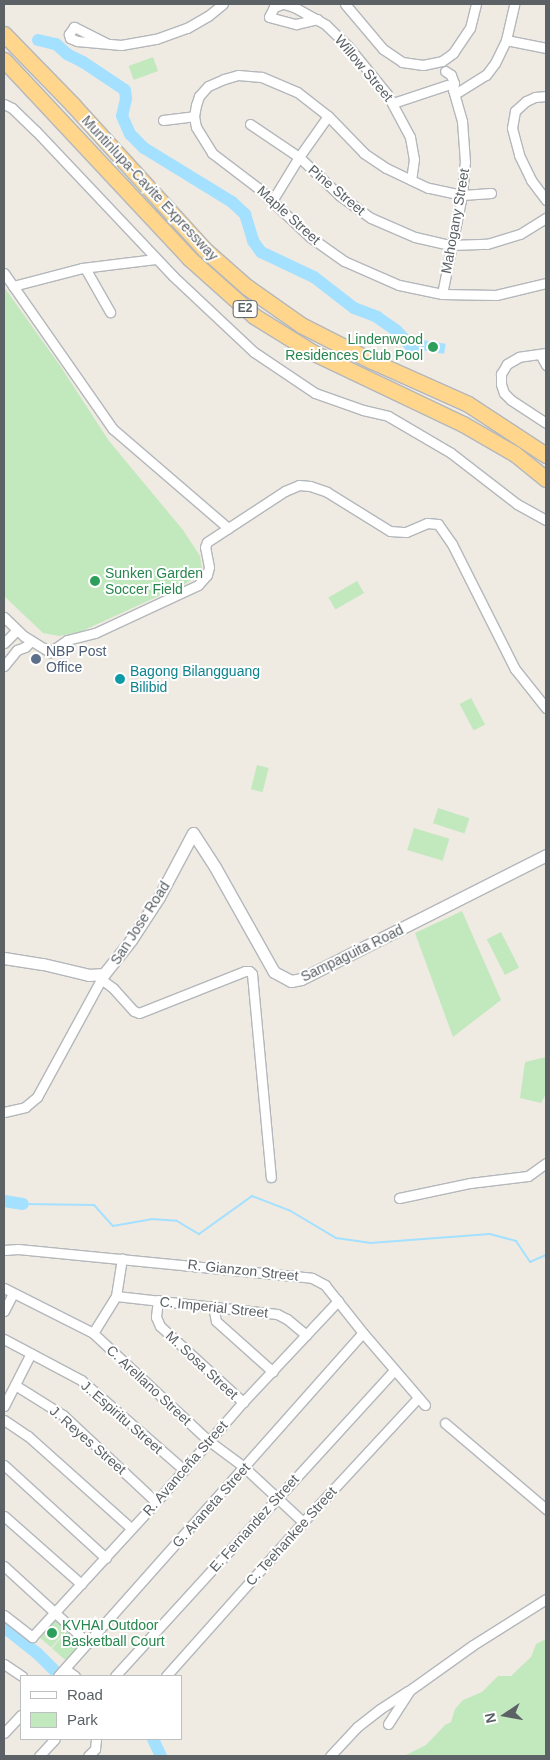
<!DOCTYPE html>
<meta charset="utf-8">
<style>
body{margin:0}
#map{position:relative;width:550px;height:1760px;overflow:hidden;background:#efebe3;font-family:Arial,sans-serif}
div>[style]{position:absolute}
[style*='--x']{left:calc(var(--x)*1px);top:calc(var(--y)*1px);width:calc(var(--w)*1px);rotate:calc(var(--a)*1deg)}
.green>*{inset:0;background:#c2e8be;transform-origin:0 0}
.water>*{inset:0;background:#a4e0ff;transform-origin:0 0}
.stream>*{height:2px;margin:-1px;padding:0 1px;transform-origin:1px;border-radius:1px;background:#a4e0ff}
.river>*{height:12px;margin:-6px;padding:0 6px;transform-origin:6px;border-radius:6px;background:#a4e0ff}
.roads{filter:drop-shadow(1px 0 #b4b7bb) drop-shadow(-1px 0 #b4b7bb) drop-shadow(0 1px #b4b7bb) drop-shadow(0 -1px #b4b7bb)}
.street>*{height:9px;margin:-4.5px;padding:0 4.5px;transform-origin:4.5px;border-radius:4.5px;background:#fff}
.secondary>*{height:11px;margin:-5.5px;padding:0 5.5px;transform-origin:5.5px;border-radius:5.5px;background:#fff}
.highway>*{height:15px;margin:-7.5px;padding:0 7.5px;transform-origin:7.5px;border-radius:7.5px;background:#ffd68b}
.dots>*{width:14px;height:14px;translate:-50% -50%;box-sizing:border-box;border:2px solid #fff;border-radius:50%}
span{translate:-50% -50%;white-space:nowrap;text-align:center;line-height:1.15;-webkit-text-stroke:4px #fff;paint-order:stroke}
.shield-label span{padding:1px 4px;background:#fff;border:1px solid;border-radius:4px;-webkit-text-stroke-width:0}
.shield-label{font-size:12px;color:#5b6165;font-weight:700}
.street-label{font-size:14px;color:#5b6165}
.leisure-label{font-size:14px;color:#27864d}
.right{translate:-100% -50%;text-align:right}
.left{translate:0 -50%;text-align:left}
.service-label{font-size:14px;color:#4e5e75}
.culture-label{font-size:14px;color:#0d838f}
.frame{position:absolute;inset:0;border:5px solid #5b6165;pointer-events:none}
.legend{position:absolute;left:20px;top:1675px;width:162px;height:65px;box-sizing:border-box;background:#fff;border:1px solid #bdc0c1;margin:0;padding:6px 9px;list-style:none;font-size:15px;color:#5b6165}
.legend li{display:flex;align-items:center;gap:10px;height:25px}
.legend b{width:25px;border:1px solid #bdc0c1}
.north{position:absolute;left:480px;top:1690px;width:50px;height:50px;-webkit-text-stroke:4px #fff;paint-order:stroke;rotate:258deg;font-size:14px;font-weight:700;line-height:20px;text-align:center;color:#5b6165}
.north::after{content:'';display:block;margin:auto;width:18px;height:22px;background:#5b6165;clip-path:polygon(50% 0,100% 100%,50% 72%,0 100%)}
</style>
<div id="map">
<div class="green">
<div style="left:153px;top:57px;width:15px;height:26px;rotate:70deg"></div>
<div style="clip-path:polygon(4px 287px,61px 367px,109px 441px,183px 530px,200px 556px,202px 569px,198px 576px,185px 584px,80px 632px,59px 636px,43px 633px,4px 596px)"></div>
<div style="left:357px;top:581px;width:14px;height:33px;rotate:60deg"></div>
<div style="left:471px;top:698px;width:30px;height:13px;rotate:62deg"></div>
<div style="left:257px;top:765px;width:12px;height:25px;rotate:14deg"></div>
<div style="left:438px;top:808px;width:33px;height:16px;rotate:18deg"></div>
<div style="left:414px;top:828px;width:37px;height:23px;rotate:17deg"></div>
<div style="clip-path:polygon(462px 911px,501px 1000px,453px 1037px,415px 933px)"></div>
<div style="left:501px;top:932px;width:40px;height:16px;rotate:63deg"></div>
<div style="clip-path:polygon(546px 1057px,546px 1094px,541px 1103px,520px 1098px,525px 1062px)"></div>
<div style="left:53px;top:1619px;width:17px;height:23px;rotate:40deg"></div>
<div style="left:67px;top:1631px;width:21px;height:23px;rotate:41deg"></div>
<div style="clip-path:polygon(546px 1639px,546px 1756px,404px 1756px,426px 1745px,445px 1725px,451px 1722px,455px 1709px,463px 1700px,482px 1692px,498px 1676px,511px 1676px,531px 1657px,536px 1644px)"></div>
</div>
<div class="water">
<div style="left:422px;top:340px;width:24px;height:10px;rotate:9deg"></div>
</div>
<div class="stream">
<div style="--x:23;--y:1204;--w:71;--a:0.8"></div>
<div style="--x:94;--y:1205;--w:28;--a:48"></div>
<div style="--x:113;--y:1226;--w:39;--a:-10"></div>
<div style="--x:151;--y:1219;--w:26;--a:4"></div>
<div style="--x:177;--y:1221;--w:26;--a:31"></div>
<div style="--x:199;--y:1234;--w:65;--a:-35.6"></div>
<div style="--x:252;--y:1196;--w:40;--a:21"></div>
<div style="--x:289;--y:1210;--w:55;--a:30.8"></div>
<div style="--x:336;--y:1238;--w:34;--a:8"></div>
<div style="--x:370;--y:1243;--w:120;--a:-4.3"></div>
<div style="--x:490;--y:1234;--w:27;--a:15"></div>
<div style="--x:516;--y:1241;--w:25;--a:56"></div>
<div style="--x:530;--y:1262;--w:17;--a:-24"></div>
</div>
<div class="river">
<div style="--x:38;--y:40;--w:18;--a:13"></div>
<div style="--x:56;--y:44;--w:15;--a:42"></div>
<div style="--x:67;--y:54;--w:18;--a:27"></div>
<div style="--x:83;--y:62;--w:50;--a:33.7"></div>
<div style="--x:125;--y:90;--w:9;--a:84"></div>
<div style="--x:126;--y:99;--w:17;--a:103"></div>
<div style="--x:122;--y:116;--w:20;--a:66"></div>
<div style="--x:130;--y:134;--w:20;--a:45"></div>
<div style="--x:144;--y:148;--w:103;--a:31.5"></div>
<div style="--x:232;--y:202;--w:18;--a:43"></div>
<div style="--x:245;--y:214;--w:28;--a:73"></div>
<div style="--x:253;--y:241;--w:14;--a:54"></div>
<div style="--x:261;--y:252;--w:59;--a:25.3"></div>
<div style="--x:314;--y:277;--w:51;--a:37.8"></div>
<div style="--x:354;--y:308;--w:25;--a:21"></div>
<div style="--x:377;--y:317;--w:24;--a:35"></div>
<div style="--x:397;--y:331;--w:30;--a:48"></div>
<div style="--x:4;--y:1201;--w:19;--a:9"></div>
<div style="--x:4;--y:1627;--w:43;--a:38.5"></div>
<div style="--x:38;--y:1654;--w:27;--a:45"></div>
<div style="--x:153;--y:1739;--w:19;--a:65"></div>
</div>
<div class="roads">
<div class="street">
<div style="--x:282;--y:4;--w:9;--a:159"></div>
<div style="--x:274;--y:7;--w:11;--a:117"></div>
<div style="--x:269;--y:17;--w:28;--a:15"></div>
<div style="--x:296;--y:24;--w:22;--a:-13"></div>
<div style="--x:284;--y:4;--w:10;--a:17"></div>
<div style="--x:294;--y:7;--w:37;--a:29"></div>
<div style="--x:326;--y:25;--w:30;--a:44"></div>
<div style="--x:348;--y:46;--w:62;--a:50.9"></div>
<div style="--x:387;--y:94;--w:49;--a:61.9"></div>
<div style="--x:410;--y:137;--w:22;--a:80"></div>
<div style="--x:414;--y:159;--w:21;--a:98"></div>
<div style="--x:345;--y:4;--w:59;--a:49.8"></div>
<div style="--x:383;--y:49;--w:23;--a:34"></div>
<div style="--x:402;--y:62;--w:21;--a:8"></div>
<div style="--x:423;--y:65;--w:19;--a:-12"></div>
<div style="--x:442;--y:61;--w:14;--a:-36"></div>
<div style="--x:453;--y:53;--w:30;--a:-56"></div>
<div style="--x:470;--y:28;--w:25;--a:-76"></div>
<div style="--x:506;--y:40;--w:41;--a:11.3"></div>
<div style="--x:106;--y:43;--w:36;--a:-153"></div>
<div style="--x:74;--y:27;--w:9;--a:126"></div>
<div style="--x:69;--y:34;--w:4;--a:76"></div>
<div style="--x:70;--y:38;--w:8;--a:23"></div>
<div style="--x:77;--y:41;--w:44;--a:5.2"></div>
<div style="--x:121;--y:45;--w:36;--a:-10"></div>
<div style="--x:156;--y:39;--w:33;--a:-20"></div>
<div style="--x:187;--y:28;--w:24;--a:-30"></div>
<div style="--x:208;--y:16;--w:19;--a:-39"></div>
<div style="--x:455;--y:94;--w:36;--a:-32"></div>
<div style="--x:486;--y:75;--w:15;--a:-53"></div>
<div style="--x:495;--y:63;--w:25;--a:-64"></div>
<div style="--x:506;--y:40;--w:37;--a:-77"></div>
<div style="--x:546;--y:96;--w:11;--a:175"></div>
<div style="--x:535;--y:97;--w:10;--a:156"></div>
<div style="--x:526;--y:101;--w:15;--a:138"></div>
<div style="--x:515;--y:111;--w:17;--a:100"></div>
<div style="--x:512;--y:128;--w:28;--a:75"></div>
<div style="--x:519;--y:155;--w:28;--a:64"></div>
<div style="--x:531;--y:180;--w:25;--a:53"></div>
<div style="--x:393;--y:103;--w:57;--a:-18.4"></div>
<div style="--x:4;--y:104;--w:9;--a:27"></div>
<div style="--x:12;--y:108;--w:33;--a:44"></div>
<div style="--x:36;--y:131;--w:199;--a:46.6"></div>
<div style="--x:173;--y:276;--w:111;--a:43.2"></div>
<div style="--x:254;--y:352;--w:73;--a:33.9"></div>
<div style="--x:315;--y:393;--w:51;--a:19.5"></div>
<div style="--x:363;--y:410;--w:26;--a:13"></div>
<div style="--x:388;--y:416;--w:73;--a:30.4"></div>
<div style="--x:451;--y:453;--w:83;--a:37.7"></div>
<div style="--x:517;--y:504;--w:33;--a:29"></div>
<div style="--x:163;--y:120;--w:31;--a:-7"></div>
<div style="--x:250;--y:124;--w:59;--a:34"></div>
<div style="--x:299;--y:157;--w:55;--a:43.5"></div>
<div style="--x:339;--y:195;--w:39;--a:36"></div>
<div style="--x:371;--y:218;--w:48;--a:23.4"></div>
<div style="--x:415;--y:237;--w:37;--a:13"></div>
<div style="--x:451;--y:245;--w:36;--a:-2"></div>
<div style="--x:487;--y:244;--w:34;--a:-17"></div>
<div style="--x:520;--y:234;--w:31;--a:-32"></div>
<div style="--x:491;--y:193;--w:29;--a:176"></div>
<div style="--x:462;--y:195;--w:35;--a:-168"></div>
<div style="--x:428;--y:188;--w:47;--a:-154.5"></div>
<div style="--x:386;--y:168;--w:27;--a:-146"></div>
<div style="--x:364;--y:153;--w:52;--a:-134.2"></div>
<div style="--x:328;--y:116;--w:39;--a:-142"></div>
<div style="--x:297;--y:92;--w:39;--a:-157"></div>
<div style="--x:261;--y:77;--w:23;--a:-175"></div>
<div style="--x:238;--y:75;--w:15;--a:164"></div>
<div style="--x:224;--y:79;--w:17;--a:156"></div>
<div style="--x:208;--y:86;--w:13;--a:132"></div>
<div style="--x:199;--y:96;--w:9;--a:108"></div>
<div style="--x:196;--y:105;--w:11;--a:100"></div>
<div style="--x:194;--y:116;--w:11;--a:80"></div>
<div style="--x:196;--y:127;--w:31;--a:58"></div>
<div style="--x:212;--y:153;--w:58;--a:37.3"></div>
<div style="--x:258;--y:188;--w:71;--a:43.3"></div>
<div style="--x:310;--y:237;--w:42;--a:35.2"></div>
<div style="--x:344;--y:261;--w:60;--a:23.6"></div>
<div style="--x:399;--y:285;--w:44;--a:11.8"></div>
<div style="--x:442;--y:294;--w:54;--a:1.1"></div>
<div style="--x:496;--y:295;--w:51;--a:-13.5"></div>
<div style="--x:272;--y:201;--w:52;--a:-58.5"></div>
<div style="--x:299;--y:157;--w:50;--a:-54.7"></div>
<div style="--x:85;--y:268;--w:51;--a:60.4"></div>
<div style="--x:4;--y:273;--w:190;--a:55.1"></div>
<div style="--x:113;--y:429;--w:152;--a:40.7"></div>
<div style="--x:13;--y:286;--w:71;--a:-14.6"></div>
<div style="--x:82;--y:268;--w:74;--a:-7"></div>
<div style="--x:442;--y:294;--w:101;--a:-78.6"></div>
<div style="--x:462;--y:195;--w:33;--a:-85"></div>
<div style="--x:465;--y:162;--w:41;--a:-94.2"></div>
<div style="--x:462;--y:121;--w:32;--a:-106"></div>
<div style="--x:453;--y:90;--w:7;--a:-82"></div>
<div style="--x:454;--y:83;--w:9;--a:-111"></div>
<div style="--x:451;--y:75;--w:7;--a:-146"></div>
<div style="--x:546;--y:353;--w:27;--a:172"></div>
<div style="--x:519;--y:357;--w:14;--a:150"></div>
<div style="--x:507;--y:364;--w:12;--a:121"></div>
<div style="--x:501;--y:374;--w:10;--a:90"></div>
<div style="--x:501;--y:384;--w:9;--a:72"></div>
<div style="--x:504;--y:393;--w:10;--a:45"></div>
<div style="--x:511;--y:400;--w:42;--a:33.3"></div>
<div style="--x:540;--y:354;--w:13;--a:61"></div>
<div style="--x:4;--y:617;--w:28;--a:44"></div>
<div style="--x:24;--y:636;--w:31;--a:32"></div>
<div style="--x:50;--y:652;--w:21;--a:-35"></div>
<div style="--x:67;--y:640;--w:29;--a:-14"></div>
<div style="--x:95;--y:633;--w:114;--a:-25"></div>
<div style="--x:198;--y:585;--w:13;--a:-48"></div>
<div style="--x:207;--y:575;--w:8;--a:-76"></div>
<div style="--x:209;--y:567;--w:20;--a:-101"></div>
<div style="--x:205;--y:547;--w:5;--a:-68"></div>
<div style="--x:207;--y:542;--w:93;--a:-33.2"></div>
<div style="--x:285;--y:491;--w:15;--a:-23"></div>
<div style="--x:299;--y:485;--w:11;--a:5"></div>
<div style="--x:310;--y:486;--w:18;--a:19"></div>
<div style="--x:327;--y:492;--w:74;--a:31.8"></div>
<div style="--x:390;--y:531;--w:16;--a:4"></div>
<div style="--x:406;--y:532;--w:23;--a:-23"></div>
<div style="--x:427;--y:523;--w:11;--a:5"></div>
<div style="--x:438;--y:524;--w:24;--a:55"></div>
<div style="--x:452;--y:544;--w:140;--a:63.3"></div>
<div style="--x:515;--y:669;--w:50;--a:51.5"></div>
<div style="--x:4;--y:643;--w:18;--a:-45"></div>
<div style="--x:4;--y:666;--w:21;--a:-51"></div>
<div style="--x:17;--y:650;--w:9;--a:-21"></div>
<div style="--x:25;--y:647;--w:8;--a:-45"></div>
<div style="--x:101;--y:979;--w:15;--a:37"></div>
<div style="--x:113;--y:988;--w:31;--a:48"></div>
<div style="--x:134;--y:1011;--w:5;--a:22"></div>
<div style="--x:139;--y:1013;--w:114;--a:-21.6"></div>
<div style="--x:245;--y:971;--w:4;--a:0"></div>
<div style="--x:249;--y:971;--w:4;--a:45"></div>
<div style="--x:252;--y:974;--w:204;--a:84.7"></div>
<div style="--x:4;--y:1112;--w:22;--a:-13"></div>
<div style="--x:25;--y:1107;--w:16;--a:-40"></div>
<div style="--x:37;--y:1097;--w:140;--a:-61.4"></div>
<div style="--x:399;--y:1198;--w:73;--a:-11.9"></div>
<div style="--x:470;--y:1183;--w:58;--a:-6.9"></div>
<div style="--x:528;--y:1176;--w:22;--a:-36"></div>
<div style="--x:4;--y:1250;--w:14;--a:-4"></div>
<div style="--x:18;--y:1249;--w:295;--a:5.6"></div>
<div style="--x:312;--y:1278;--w:15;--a:28"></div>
<div style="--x:325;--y:1285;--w:61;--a:51.6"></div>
<div style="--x:363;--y:1333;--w:95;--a:49.3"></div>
<div style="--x:4;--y:1288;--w:100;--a:26.8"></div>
<div style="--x:93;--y:1333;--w:158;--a:43"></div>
<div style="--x:209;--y:1441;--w:44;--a:36.6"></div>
<div style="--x:244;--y:1467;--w:81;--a:43"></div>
<div style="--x:116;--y:1296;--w:162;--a:6.4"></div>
<div style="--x:277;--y:1314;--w:11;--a:27"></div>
<div style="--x:287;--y:1319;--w:25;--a:40"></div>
<div style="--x:158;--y:1300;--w:17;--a:97"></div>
<div style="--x:156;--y:1317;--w:10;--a:66"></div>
<div style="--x:160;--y:1326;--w:113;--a:42.5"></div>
<div style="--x:213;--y:1306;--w:15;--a:79"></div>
<div style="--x:216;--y:1321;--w:76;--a:41.8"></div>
<div style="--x:4;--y:1311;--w:20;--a:-63"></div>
<div style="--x:93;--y:1333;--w:44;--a:-58.1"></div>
<div style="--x:116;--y:1296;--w:38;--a:-81"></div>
<div style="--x:4;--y:1339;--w:87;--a:28"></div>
<div style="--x:81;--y:1380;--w:137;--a:41.1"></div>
<div style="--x:15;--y:1385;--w:57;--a:32"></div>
<div style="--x:63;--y:1415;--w:127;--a:43.1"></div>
<div style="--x:4;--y:1406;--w:59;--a:-63"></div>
<div style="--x:4;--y:1420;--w:29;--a:34"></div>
<div style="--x:28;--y:1436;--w:138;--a:41.8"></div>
<div style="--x:445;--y:1423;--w:133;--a:40.4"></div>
<div style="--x:4;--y:1465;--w:138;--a:42.4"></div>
<div style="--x:4;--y:1516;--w:103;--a:41.4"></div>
<div style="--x:4;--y:1566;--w:114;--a:42.5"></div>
<div style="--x:4;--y:1615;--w:36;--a:38"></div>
<div style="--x:32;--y:1637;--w:183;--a:-47.4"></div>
<div style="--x:156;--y:1502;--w:133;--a:-49"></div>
<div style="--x:243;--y:1402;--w:139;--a:-46.8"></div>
<div style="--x:4;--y:1664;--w:22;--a:34"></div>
<div style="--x:65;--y:1669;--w:12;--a:35"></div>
<div style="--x:58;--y:1676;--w:459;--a:-48.4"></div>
<div style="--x:115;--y:1676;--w:414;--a:-47.6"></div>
<div style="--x:166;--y:1676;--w:206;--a:-48.3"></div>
<div style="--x:303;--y:1522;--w:169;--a:-47.2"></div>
<div style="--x:388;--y:1724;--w:40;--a:-57.1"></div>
<div style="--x:410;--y:1690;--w:77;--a:-35.5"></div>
<div style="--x:473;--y:1645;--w:86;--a:-32.2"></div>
<div style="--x:4;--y:1733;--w:25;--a:-47"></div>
<div style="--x:39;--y:1756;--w:23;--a:-47"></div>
<div style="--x:88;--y:1756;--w:10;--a:-45"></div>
<div style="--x:95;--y:1749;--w:10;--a:-84"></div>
<div style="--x:330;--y:1756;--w:40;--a:-47"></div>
<div style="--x:357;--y:1727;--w:29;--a:-38"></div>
<div style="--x:380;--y:1709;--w:33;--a:-33"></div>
</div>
<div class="secondary">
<div style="--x:4;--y:958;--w:39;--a:9"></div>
<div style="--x:43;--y:964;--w:47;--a:13.4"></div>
<div style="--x:89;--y:975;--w:15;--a:-4"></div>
<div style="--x:104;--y:974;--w:43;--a:-51.5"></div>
<div style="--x:131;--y:940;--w:51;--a:-56.9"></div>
<div style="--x:159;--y:897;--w:72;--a:-62"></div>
<div style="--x:193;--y:833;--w:40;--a:57.1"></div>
<div style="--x:215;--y:867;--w:120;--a:60.7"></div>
<div style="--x:274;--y:972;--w:19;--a:28"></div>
<div style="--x:291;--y:981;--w:10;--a:-11"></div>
<div style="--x:301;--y:979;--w:275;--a:-26.8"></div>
</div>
<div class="highway">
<div style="--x:4;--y:34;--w:99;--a:45.8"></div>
<div style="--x:73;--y:105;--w:195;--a:47.7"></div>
<div style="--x:204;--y:249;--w:57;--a:41.5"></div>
<div style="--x:247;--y:287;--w:66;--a:35.1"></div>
<div style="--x:301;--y:325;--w:80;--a:26.9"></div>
<div style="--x:372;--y:361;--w:105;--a:24.1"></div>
<div style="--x:468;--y:404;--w:93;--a:33.2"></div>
<div style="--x:4;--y:60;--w:271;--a:46.9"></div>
<div style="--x:189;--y:258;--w:87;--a:41.7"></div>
<div style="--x:254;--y:316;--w:70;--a:31.7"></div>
<div style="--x:314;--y:353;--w:165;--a:25.5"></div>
<div style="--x:463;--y:424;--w:60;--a:30"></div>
<div style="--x:515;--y:454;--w:40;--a:39"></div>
</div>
</div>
<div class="dots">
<div style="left:433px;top:347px;background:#2e9e5b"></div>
<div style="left:95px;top:581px;background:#2e9e5b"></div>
<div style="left:36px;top:659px;background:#5c6f8a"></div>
<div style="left:120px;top:679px;background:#0f9aa8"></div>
<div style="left:52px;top:1633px;background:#2e9e5b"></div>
</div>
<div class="shield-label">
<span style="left:245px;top:309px">E2</span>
</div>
<div class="street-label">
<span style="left:364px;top:68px;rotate:50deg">Willow Street</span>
<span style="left:150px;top:188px;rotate:47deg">Muntinlupa-Cavite Expressway</span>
<span style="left:337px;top:190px;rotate:40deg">Pine Street</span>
<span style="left:289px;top:215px;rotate:42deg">Maple Street</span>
<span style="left:455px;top:221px;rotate:-80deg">Mahogany Street</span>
<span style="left:140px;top:923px;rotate:-57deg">San Jose Road</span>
<span style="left:352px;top:953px;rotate:-26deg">Sampaguita Road</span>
<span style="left:243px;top:1270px;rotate:6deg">R. Gianzon Street</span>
<span style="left:214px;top:1307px;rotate:6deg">C. Imperial Street</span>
<span style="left:202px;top:1365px;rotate:43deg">M. Sosa Street</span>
<span style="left:149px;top:1385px;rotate:43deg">C. Arellano Street</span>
<span style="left:122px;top:1417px;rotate:41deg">J. Espiritu Street</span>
<span style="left:88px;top:1440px;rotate:41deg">J. Reyes Street</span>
<span style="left:185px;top:1468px;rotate:-49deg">R. Avanceña Street</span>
<span style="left:211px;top:1505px;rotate:-48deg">G. Araneta Street</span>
<span style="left:254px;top:1523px;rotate:-48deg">E. Fernandez Street</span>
<span style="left:291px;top:1536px;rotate:-48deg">C. Teehankee Street</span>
</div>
<div class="leisure-label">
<span class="right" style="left:423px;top:347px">Lindenwood<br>Residences Club Pool</span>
<span class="left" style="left:105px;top:581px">Sunken Garden<br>Soccer Field</span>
<span class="left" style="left:62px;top:1633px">KVHAI Outdoor<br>Basketball Court</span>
</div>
<div class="service-label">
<span class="left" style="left:46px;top:659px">NBP Post<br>Office</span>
</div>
<div class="culture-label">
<span class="left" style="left:130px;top:679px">Bagong Bilangguang<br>Bilibid</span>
</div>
<div class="frame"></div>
<ul class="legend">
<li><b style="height:6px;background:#fff"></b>Road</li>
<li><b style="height:14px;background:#c2e8be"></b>Park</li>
</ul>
<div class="north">N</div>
</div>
